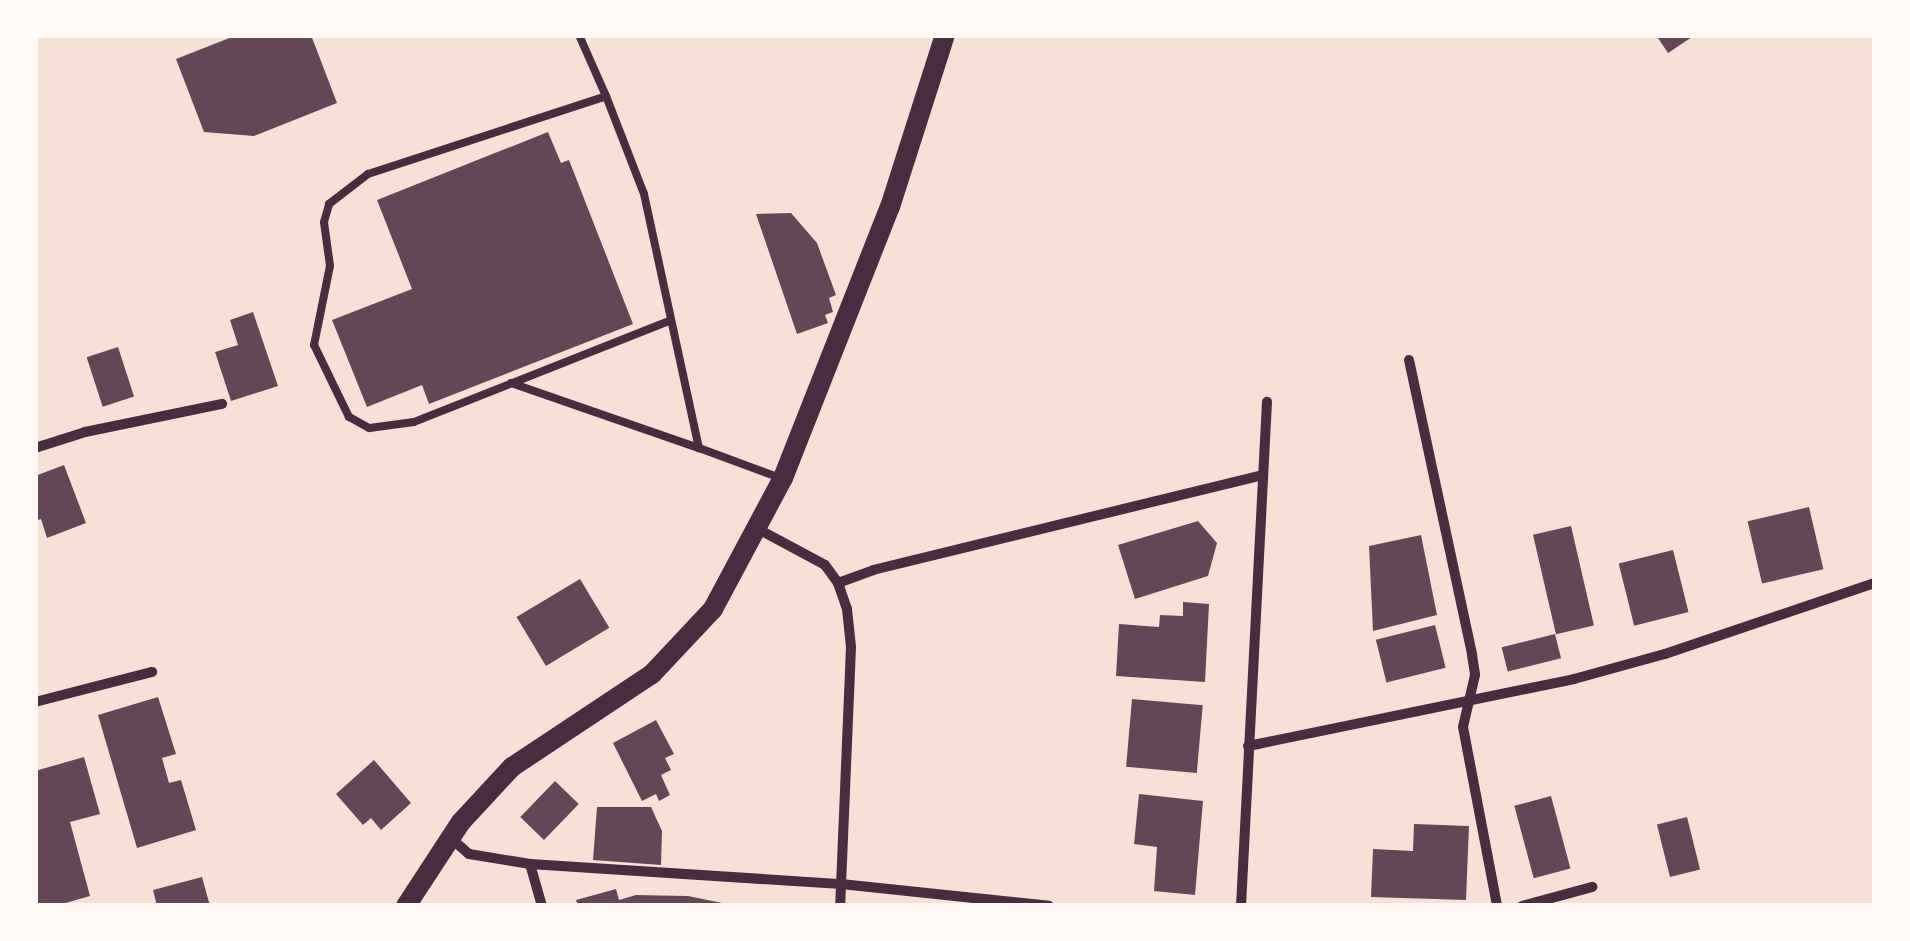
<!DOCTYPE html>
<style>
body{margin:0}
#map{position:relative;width:1910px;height:941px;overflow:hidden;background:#f7e1d7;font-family:Lato,sans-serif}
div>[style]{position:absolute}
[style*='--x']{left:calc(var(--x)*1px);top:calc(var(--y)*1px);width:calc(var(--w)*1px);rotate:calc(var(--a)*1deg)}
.building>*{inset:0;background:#644757;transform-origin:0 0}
.service>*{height:8px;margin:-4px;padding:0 4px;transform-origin:4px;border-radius:4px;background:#4a2c40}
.minor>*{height:10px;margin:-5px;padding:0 5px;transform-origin:5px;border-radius:5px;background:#4a2c40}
.secondary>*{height:20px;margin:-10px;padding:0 10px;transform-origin:10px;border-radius:10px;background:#4a2c40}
span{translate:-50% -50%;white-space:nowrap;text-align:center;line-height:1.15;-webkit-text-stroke:8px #fffaf5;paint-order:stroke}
.frame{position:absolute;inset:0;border:38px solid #fffaf5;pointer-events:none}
</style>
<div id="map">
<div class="building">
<div style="clip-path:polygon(237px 35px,311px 35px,337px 103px,254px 136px,204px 132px,176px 59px)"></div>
<div style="clip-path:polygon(1656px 35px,1695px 35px,1668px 53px)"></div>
<div style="clip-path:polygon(548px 132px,561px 163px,569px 160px,633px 324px,429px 404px,422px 385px,367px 407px,332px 320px,412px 289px,377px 200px)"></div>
<div style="clip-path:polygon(791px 213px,817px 243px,836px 295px,829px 298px,833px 312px,825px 315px,828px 323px,797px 334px,756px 214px)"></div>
<div style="clip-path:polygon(253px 312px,278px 386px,231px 401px,215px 352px,238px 345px,230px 320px)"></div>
<div style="left:118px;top:347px;width:52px;height:33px;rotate:72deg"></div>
<div style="clip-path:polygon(64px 465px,86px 523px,47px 538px,41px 519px,35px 521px,35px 476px)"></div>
<div style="left:1809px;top:507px;width:64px;height:63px;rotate:77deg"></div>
<div style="clip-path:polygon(1198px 521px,1217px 543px,1208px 576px,1135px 599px,1118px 545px)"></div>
<div style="left:1571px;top:526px;width:102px;height:39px;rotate:77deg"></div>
<div style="clip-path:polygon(1421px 535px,1437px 615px,1373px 631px,1369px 546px)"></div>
<div style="left:1673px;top:550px;width:64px;height:56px;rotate:76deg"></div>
<div style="left:580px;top:579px;width:57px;height:74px;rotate:59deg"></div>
<div style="clip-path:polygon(1183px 602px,1209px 604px,1205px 682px,1116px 676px,1119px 624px,1159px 627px,1160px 615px,1183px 616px)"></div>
<div style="left:1435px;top:625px;width:44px;height:61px;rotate:76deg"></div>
<div style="left:1555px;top:634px;width:25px;height:55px;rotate:76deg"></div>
<div style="clip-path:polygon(158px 697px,176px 754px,162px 758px,169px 783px,181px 780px,196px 830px,137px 848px,98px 715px)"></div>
<div style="left:1132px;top:699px;width:71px;height:68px;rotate:5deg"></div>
<div style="clip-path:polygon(656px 720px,674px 754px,665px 758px,671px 770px,661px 775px,670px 795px,659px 801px,656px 794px,642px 801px,613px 743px)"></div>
<div style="clip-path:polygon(84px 757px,100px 814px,70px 822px,90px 896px,55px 906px,35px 906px,35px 771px)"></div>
<div style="clip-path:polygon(374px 760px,411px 803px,381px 830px,371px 818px,363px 825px,336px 794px)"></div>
<div style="left:555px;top:781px;width:33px;height:50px;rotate:44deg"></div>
<div style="clip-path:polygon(1139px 794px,1203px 801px,1195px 895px,1154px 891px,1157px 847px,1134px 844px)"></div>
<div style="left:1551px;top:796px;width:75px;height:38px;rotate:75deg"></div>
<div style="clip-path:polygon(597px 807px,651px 807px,662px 831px,661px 865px,593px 860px)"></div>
<div style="left:1687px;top:817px;width:54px;height:31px;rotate:76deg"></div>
<div style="clip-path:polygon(1414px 824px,1469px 826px,1466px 900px,1371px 897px,1373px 849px,1413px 851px)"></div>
<div style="clip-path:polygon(202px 877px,210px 906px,157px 906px,153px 890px)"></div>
<div style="clip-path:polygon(616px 889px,619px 900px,636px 895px,688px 896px,737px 906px,578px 906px,576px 900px)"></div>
</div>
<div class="service">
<div style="--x:579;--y:35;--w:67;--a:66.1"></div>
<div style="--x:669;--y:321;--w:274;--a:158.4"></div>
<div style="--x:414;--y:422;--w:45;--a:172.4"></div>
<div style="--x:369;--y:428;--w:23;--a:-151"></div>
<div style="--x:349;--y:417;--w:80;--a:-115.9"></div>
<div style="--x:314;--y:345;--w:81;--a:-78.6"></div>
<div style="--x:330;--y:266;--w:44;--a:-97.8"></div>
<div style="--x:324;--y:222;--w:19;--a:-74"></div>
<div style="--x:329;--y:204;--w:49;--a:-37.6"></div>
<div style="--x:368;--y:174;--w:250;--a:-18.1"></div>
<div style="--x:606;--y:96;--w:105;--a:68.8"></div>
<div style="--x:644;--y:194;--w:260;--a:77.8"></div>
<div style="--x:699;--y:448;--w:86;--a:20.3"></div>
<div style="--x:511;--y:383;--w:199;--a:19.1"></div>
</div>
<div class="minor">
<div style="--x:1409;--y:360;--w:302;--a:77.9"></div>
<div style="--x:1472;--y:655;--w:20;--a:81"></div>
<div style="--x:1475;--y:675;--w:53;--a:103"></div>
<div style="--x:1463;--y:727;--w:182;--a:79.2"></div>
<div style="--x:35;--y:448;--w:52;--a:-17.7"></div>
<div style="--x:85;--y:432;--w:140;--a:-11.6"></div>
<div style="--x:758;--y:529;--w:76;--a:28.2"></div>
<div style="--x:825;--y:565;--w:22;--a:54"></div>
<div style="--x:838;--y:583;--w:28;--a:71"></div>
<div style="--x:847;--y:609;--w:38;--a:84"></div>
<div style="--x:851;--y:647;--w:259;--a:92.4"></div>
<div style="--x:838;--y:583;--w:37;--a:-20"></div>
<div style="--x:873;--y:570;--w:401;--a:-13.7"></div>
<div style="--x:35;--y:702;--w:121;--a:-14.4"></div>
<div style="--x:1248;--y:746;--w:333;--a:-11.6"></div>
<div style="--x:1574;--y:679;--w:94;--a:-15.4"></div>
<div style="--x:1665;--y:654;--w:222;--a:-18.7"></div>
<div style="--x:451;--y:838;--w:24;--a:42"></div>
<div style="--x:469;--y:854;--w:62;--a:9.3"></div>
<div style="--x:530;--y:864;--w:312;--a:3.7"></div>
<div style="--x:841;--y:884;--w:209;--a:6"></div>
<div style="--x:530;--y:864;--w:44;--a:74.1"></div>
<div style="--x:1241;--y:906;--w:505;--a:-87.05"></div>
<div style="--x:1522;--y:906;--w:73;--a:-15.2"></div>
</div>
<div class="secondary">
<div style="--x:406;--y:906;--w:100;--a:-56.8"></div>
<div style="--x:461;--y:822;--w:75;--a:-47.2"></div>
<div style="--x:512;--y:767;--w:168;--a:-33.6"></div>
<div style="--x:652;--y:674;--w:89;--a:-46.8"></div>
<div style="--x:713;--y:609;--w:149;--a:-61.9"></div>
<div style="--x:783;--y:478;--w:291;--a:-68.5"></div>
<div style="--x:890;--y:207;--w:181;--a:-72.3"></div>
</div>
<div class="frame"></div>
</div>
